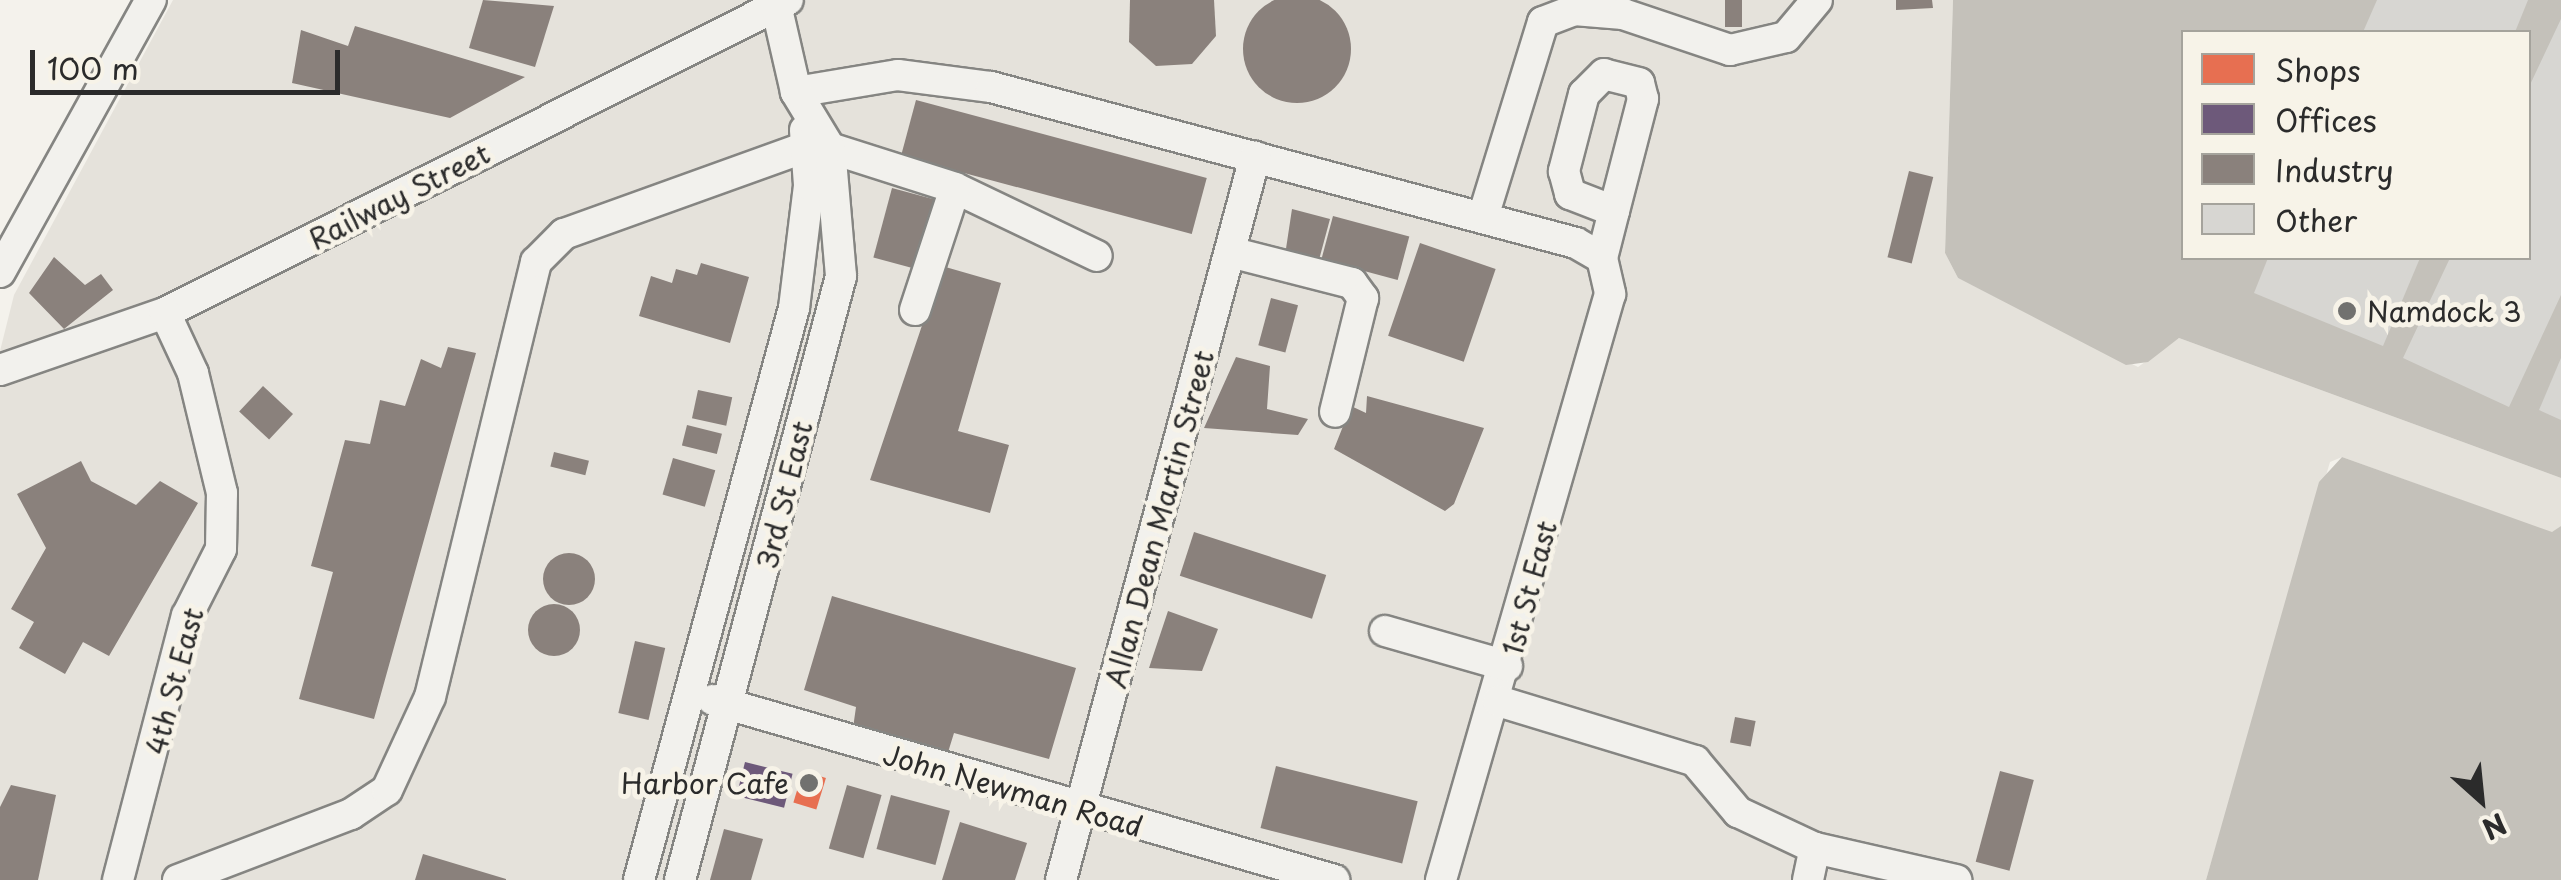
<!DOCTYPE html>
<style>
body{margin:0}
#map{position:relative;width:2561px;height:880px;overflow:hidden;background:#f4f2ec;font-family:"Playpen Sans",sans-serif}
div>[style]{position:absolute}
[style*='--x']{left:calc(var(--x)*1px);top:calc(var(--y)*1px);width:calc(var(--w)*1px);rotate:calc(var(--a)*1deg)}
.built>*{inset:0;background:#e5e2db}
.water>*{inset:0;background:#c4c1ba}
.shops>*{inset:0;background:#e76f51;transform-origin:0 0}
.offices>*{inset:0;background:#6d597a;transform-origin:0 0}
.industry>*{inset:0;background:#8a817c;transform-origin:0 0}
.round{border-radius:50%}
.building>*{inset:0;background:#d7d6d2}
.roads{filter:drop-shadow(2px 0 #858582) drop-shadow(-2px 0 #858582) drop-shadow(0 2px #858582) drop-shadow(0 -2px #858582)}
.minor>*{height:30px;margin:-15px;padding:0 15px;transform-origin:15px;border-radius:15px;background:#f2f1ed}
.dots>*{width:28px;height:28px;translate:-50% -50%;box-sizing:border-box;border:5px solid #f7f3e8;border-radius:50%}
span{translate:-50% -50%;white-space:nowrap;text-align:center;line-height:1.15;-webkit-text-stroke:10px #f7f3e8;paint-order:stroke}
.street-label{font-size:28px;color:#2b2b2b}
.poi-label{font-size:28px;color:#2b2b2b}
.left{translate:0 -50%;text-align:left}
.right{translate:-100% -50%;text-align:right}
.legend{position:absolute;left:2181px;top:30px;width:350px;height:230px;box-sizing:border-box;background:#f7f3e8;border:2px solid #a5a39c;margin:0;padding:12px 18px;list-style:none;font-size:30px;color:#2b2b2b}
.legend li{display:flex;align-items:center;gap:20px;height:50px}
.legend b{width:50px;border:2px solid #a5a39c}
.north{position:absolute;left:2431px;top:750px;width:100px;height:100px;-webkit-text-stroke:8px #f7f3e8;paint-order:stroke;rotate:153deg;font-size:28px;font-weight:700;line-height:40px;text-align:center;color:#2b2b2b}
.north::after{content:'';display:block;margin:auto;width:35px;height:45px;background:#2b2b2b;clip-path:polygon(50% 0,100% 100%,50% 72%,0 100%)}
.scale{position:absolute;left:30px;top:50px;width:310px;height:45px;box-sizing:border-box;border:5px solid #2b2b2b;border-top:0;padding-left:12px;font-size:30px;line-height:35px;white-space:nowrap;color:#2b2b2b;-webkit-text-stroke:8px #f7f3e8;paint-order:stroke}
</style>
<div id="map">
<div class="built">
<div style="clip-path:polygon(173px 0,1953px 0,1945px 253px,1958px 278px,2138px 367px,2179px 338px,2561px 478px,2561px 526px,2552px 533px,2342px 457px,2330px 462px,2206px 880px,0 880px,0 351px,14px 295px)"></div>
</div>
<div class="water">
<div style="clip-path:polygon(evenodd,1953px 0,2561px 0,2561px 478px,2179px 338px,2148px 362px,2126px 365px,1958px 278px,1945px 253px,1953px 0,2184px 32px,2528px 32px,2528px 258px,2184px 258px,2184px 32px)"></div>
<div style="clip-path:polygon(2342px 457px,2552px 532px,2561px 526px,2561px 880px,2206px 880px,2319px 482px)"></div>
</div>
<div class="shops">
<div style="left:803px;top:771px;width:24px;height:33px;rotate:17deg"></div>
</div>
<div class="offices">
<div style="left:745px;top:762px;width:49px;height:35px;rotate:14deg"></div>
</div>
<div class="industry">
<div class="round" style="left:1243px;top:-5px;width:108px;height:108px"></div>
<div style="clip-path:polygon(483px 0,554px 6px,535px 67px,469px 48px)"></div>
<div style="clip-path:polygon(1130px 0,1214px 0,1216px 36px,1192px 64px,1156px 66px,1129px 42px)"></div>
<div style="left:1725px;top:0;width:17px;height:27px"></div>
<div style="clip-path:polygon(1896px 0,1932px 0,1933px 8px,1896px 10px)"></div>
<div style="clip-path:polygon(355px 26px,525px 77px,450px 118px,292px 83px,301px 30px,348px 46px)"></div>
<div style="left:916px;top:100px;width:301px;height:58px;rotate:15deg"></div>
<div style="left:1909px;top:171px;width:25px;height:89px;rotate:14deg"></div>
<div style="left:892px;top:188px;width:47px;height:72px;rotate:15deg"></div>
<div style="clip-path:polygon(1292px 209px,1330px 219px,1316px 271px,1284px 262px)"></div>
<div style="left:1333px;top:216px;width:79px;height:45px;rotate:15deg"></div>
<div style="left:1420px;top:243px;width:80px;height:98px;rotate:19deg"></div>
<div style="clip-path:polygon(54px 257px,85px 285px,101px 274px,113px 290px,64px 329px,29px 293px)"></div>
<div style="clip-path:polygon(701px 263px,749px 277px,730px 343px,639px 316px,651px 276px,672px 283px,676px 269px,697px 275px)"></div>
<div style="clip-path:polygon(942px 266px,1001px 283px,958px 431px,1009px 445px,990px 513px,870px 480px)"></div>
<div style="left:1271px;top:298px;width:28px;height:49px;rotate:15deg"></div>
<div style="clip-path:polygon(448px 347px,476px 353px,374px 719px,299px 699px,333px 572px,311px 566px,345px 440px,370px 444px,380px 400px,405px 406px,421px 359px,441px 368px)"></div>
<div style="clip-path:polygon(1236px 357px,1270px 366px,1267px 409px,1308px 419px,1298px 435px,1204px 428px)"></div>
<div style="left:263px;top:386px;width:41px;height:35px;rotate:43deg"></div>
<div style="left:698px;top:390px;width:35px;height:29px;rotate:12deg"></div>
<div style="clip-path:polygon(1367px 396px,1484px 428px,1454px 504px,1445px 511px,1334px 449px,1351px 406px,1366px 413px)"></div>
<div style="left:687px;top:425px;width:36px;height:21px;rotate:14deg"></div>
<div style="left:554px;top:452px;width:36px;height:15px;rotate:14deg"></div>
<div style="left:673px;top:458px;width:44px;height:38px;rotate:16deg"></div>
<div style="clip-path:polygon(81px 461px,91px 481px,136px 505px,160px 481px,198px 503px,109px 656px,83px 642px,65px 674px,19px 648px,34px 622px,11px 609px,46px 548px,17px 494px)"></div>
<div style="left:1194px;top:532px;width:139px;height:46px;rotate:18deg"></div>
<div class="round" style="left:543px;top:553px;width:52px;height:52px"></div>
<div style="clip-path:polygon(832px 596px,1076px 668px,1049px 759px,954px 733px,945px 762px,852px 735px,856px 707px,804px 690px)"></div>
<div class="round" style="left:528px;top:604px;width:52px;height:52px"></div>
<div style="clip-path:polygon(1168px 611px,1218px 629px,1202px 671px,1149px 668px)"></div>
<div style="left:635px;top:641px;width:31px;height:74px;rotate:13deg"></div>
<div style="left:1735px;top:717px;width:21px;height:26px;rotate:11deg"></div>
<div style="left:1276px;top:766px;width:146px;height:64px;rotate:14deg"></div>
<div style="left:2000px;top:771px;width:35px;height:94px;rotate:15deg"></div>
<div style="clip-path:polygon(11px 785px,56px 795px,38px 880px,0 880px,0 807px)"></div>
<div style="left:847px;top:785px;width:36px;height:66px;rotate:16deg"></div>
<div style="left:891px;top:795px;width:61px;height:56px;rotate:15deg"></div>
<div style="clip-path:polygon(960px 822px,1027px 843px,1015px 880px,942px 880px)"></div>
<div style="clip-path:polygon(724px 829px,763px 839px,751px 880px,710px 880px)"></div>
<div style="clip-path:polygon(423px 854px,506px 879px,506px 880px,415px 880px)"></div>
</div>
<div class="building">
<div style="clip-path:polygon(2377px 0,2528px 0,2515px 32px,2363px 32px)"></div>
<div style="clip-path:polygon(2561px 19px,2561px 295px,2509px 407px,2403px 358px,2450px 258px,2528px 258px,2528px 89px)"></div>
<div style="clip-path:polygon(2268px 258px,2420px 258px,2383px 346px,2254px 293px)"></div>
<div style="clip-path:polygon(2561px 358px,2561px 420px,2539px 410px)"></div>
</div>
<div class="roads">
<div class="minor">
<div style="--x:796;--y:92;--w:103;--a:-9.5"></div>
<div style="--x:898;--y:75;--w:94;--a:7.4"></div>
<div style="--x:991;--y:87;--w:605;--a:14.93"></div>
<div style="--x:1576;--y:243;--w:30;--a:30"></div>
<div style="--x:1602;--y:258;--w:37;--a:77"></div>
<div style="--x:1610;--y:294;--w:610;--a:106.09"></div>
<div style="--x:830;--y:148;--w:131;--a:17.7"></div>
<div style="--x:955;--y:188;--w:157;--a:25.6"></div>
<div style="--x:1483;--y:217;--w:204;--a:-72.9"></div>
<div style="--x:1543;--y:22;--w:33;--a:-21"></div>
<div style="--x:1574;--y:10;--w:49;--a:4.7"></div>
<div style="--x:1623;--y:14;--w:113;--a:18.6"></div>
<div style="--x:1730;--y:50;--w:57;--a:-13.1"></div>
<div style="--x:1786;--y:37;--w:48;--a:-50"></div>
<div style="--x:1230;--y:252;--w:126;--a:14.3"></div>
<div style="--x:1352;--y:283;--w:19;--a:54"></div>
<div style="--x:1363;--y:298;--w:117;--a:103.8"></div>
<div style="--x:1602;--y:258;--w:49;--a:-75.7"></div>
<div style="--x:1614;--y:211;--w:116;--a:-75.5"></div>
<div style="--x:1643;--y:99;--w:16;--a:-104"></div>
<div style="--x:1639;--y:83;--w:36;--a:-166"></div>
<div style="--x:1604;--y:74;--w:28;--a:135"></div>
<div style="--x:1584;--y:94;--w:80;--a:104.6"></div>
<div style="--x:1564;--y:171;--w:24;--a:75"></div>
<div style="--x:1570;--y:194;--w:47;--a:21.1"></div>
<div style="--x:0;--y:272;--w:311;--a:-61"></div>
<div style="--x:915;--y:310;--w:128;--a:-71.8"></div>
<div style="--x:0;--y:370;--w:175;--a:-19.1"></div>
<div style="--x:165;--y:313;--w:697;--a:-26.68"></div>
<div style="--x:1385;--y:631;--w:127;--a:16"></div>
<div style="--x:713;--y:700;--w:647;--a:16.16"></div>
<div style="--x:1498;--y:701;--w:206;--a:16.9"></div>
<div style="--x:1695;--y:761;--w:67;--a:49.9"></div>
<div style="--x:1738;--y:812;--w:85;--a:25.1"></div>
<div style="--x:1815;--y:848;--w:145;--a:12.8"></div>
<div style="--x:118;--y:880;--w:273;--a:-75.4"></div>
<div style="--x:187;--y:616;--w:75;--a:-63.1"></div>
<div style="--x:221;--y:549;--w:56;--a:-89"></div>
<div style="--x:222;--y:493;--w:123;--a:-103.6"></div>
<div style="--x:193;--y:373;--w:66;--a:-115"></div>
<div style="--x:178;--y:880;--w:185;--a:-20.9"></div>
<div style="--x:351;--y:814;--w:43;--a:-33.7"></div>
<div style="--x:387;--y:790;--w:102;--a:-65.2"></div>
<div style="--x:430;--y:697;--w:448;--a:-76.3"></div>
<div style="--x:536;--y:262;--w:40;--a:-45"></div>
<div style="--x:564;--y:234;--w:256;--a:-19.8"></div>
<div style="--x:639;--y:880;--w:593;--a:-74.84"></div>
<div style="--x:794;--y:308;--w:124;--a:-83"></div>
<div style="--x:809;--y:185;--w:55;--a:-94.2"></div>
<div style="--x:680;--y:880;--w:625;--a:-75.07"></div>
<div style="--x:841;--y:276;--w:128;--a:-94.9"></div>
<div style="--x:830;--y:148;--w:66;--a:-121.3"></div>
<div style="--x:796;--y:92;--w:94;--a:-102.9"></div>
<div style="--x:1061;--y:880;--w:749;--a:-74.98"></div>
<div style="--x:1808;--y:880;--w:33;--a:-78"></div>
</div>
</div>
<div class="dots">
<div style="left:2347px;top:311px;background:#71716f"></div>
<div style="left:809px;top:783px;background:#71716f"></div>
</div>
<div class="street-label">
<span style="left:399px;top:196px;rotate:-27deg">Railway Street</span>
<span style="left:784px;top:495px;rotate:-76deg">3rd St East</span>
<span style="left:1159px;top:519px;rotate:-75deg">Allan Dean Martin Street</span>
<span style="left:1529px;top:588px;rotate:-75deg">1st St East</span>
<span style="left:174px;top:681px;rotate:-75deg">4th St East</span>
<span style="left:1013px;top:790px;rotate:16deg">John Newman Road</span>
</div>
<div class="poi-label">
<span class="left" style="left:2367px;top:311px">Namdock 3</span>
<span class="right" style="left:789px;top:783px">Harbor Cafe</span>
</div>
<ul class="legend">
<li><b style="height:28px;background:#e76f51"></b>Shops</li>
<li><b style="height:28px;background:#6d597a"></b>Offices</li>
<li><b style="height:28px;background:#8a817c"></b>Industry</li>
<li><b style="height:28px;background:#d7d6d2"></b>Other</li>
</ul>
<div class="north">N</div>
<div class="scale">100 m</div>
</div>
